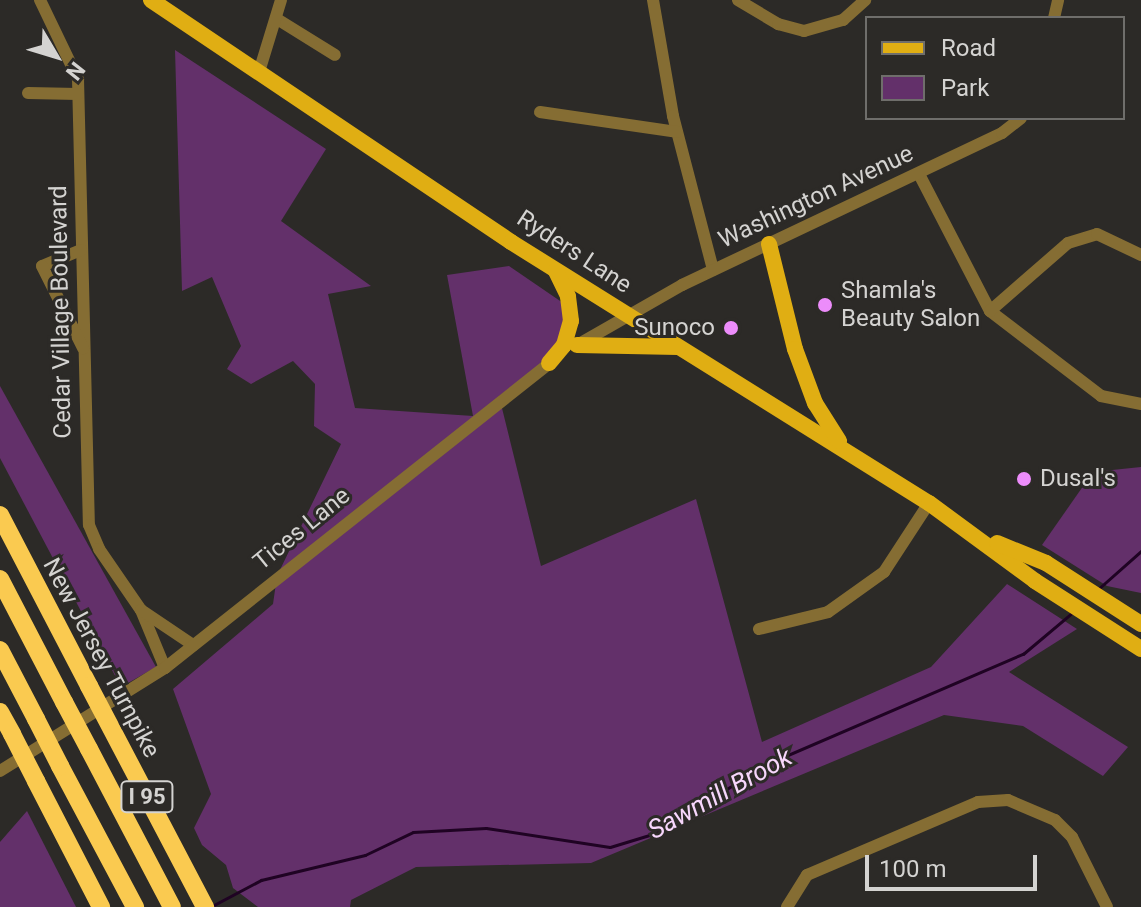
<!DOCTYPE html>
<style>
body{margin:0}
#map{position:relative;width:1141px;height:907px;overflow:hidden;background:#2c2a27;font-family:Roboto,sans-serif}
div>[style]{position:absolute}
[style*='--x']{left:calc(var(--x)*1px);top:calc(var(--y)*1px);width:calc(var(--w)*1px);rotate:calc(var(--a)*1deg)}
.green>*{inset:0;background:#63306a}
.stream>*{height:3px;margin:-1.5px;padding:0 1.5px;transform-origin:1.5px;border-radius:1.5px;background:#1f0323}
.minor>*{height:12px;margin:-6px;padding:0 6px;transform-origin:6px;border-radius:6px;background:#856d33}
.major>*{height:16px;margin:-8px;padding:0 8px;transform-origin:8px;border-radius:8px;background:#e0ae13}
.highway>*{height:18px;margin:-9px;padding:0 9px;transform-origin:9px;border-radius:9px;background:#faca50}
.highway-bridge>*{height:18px;margin:-9px;padding:0 9px;transform-origin:9px;border-radius:9px;background:#faca50}
.dots>*{width:22px;height:22px;translate:-50% -50%;box-sizing:border-box;border:4px solid #2c2a27;border-radius:50%}
span{translate:-50% -50%;white-space:nowrap;text-align:center;line-height:1.15;-webkit-text-stroke:6px #2c2a27;paint-order:stroke}
.shield-label span{padding:2px 6px;background:#2c2a27;border:2px solid;border-radius:6px;-webkit-text-stroke-width:0}
.shield-label{font-size:22px;color:#d4d3d1;font-weight:700}
.street-label{font-size:24px;color:#d4d3d1}
.poi-label{font-size:24px;color:#d4d3d1}
.left{translate:0 -50%;text-align:left}
.right{translate:-100% -50%;text-align:right}
.water-label{font-size:26px;color:#f7d7fc;font-style:italic}
.legend{position:absolute;left:865px;top:16px;width:260px;height:104px;box-sizing:border-box;background:#2c2a27;border:2px solid #6f6e6b;margin:0;padding:10px 14px;list-style:none;font-size:24px;color:#d4d3d1}
.legend li{display:flex;align-items:center;gap:16px;height:40px}
.legend b{width:40px;border:2px solid #6f6e6b}
.north{position:absolute;left:16px;top:16px;width:80px;height:80px;-webkit-text-stroke:6px #2c2a27;paint-order:stroke;rotate:128deg;font-size:22px;font-weight:700;line-height:32px;text-align:center;color:#d4d3d1}
.north::after{content:'';display:block;margin:auto;width:28px;height:36px;background:#d4d3d1;clip-path:polygon(50% 0,100% 100%,50% 72%,0 100%)}
.scale{position:absolute;left:865px;top:855px;width:172px;height:36px;box-sizing:border-box;border:4px solid #d4d3d1;border-top:0;padding-left:10px;font-size:24px;line-height:28px;white-space:nowrap;color:#d4d3d1;-webkit-text-stroke:6px #2c2a27;paint-order:stroke}
</style>
<div id="map">
<div class="green">
<div style="clip-path:polygon(175px 50px,326px 149px,281px 221px,371px 286px,328px 294px,355px 408px,473px 416px,447px 275px,509px 266px,566px 305px,558px 354px,499px 396px,541px 566px,696px 499px,762px 742px,931px 667px,1007px 584px,1077px 629px,1009px 672px,1128px 747px,1103px 776px,1023px 726px,944px 715px,591px 863px,416px 867px,351px 900px,350px 907px,258px 907px,233px 888px,226px 865px,202px 845px,194px 828px,211px 794px,173px 689px,273px 604px,277px 576px,341px 444px,314px 426px,315px 384px,293px 361px,251px 384px,227px 369px,241px 346px,212px 277px,182px 291px)"></div>
<div style="clip-path:polygon(0 386px,156px 667px,121px 687px,0 458px)"></div>
<div style="clip-path:polygon(1141px 467px,1141px 593px,1107px 586px,1042px 545px,1093px 472px)"></div>
<div style="clip-path:polygon(27px 811px,76px 907px,0 907px,0 842px)"></div>
</div>
<div class="stream">
<div style="--x:1097;--y:590;--w:59;--a:-41.6"></div>
<div style="--x:210;--y:907;--w:58;--a:-27.9"></div>
<div style="--x:261;--y:880;--w:107;--a:-13.5"></div>
<div style="--x:365;--y:855;--w:53;--a:-25.6"></div>
<div style="--x:413;--y:832;--w:73;--a:-3.1"></div>
<div style="--x:486;--y:828;--w:125;--a:8.7"></div>
<div style="--x:610;--y:847;--w:48;--a:-16.9"></div>
<div style="--x:656;--y:833;--w:131;--a:-31.9"></div>
<div style="--x:767;--y:764;--w:279;--a:-23.3"></div>
<div style="--x:1023;--y:654;--w:65;--a:-40"></div>
</div>
<div class="minor">
<div style="--x:40;--y:0;--w:88;--a:64.3"></div>
<div style="--x:78;--y:79;--w:446;--a:88.6"></div>
<div style="--x:89;--y:525;--w:26;--a:67"></div>
<div style="--x:99;--y:549;--w:74;--a:55.5"></div>
<div style="--x:653;--y:0;--w:118;--a:80.2"></div>
<div style="--x:673;--y:116;--w:159;--a:75.4"></div>
<div style="--x:738;--y:0;--w:47;--a:31"></div>
<div style="--x:778;--y:24;--w:27;--a:15"></div>
<div style="--x:804;--y:31;--w:41;--a:-15.8"></div>
<div style="--x:843;--y:20;--w:30;--a:-42"></div>
<div style="--x:1054;--y:18;--w:18;--a:-77"></div>
<div style="--x:277;--y:19;--w:68;--a:31.8"></div>
<div style="--x:259;--y:72;--w:75;--a:-73"></div>
<div style="--x:28;--y:93;--w:50;--a:1.1"></div>
<div style="--x:540;--y:112;--w:138;--a:8.3"></div>
<div style="--x:919;--y:174;--w:154;--a:62.6"></div>
<div style="--x:990;--y:311;--w:140;--a:37.4"></div>
<div style="--x:1101;--y:396;--w:41;--a:11.3"></div>
<div style="--x:81;--y:250;--w:42;--a:157.7"></div>
<div style="--x:42;--y:266;--w:92;--a:63.4"></div>
<div style="--x:990;--y:311;--w:103;--a:-41.1"></div>
<div style="--x:1068;--y:243;--w:30;--a:-17"></div>
<div style="--x:1097;--y:234;--w:49;--a:25.5"></div>
<div style="--x:579;--y:344;--w:119;--a:-29.8"></div>
<div style="--x:682;--y:285;--w:354;--a:-25.4"></div>
<div style="--x:1002;--y:133;--w:24;--a:-38"></div>
<div style="--x:759;--y:629;--w:71;--a:-13.8"></div>
<div style="--x:828;--y:612;--w:69;--a:-35.5"></div>
<div style="--x:884;--y:572;--w:82;--a:-56.9"></div>
<div style="--x:165;--y:668;--w:63;--a:-112.5"></div>
<div style="--x:141;--y:610;--w:63;--a:33.9"></div>
<div style="--x:0;--y:771;--w:195;--a:-32"></div>
<div style="--x:165;--y:668;--w:495;--a:-38.4"></div>
<div style="--x:787;--y:907;--w:38;--a:-58"></div>
<div style="--x:807;--y:875;--w:186;--a:-23.1"></div>
<div style="--x:978;--y:802;--w:30;--a:-4"></div>
<div style="--x:1008;--y:800;--w:51;--a:23.1"></div>
<div style="--x:1055;--y:820;--w:24;--a:45"></div>
<div style="--x:1072;--y:837;--w:78;--a:63.4"></div>
</div>
<div class="major">
<div style="--x:151;--y:0;--w:434;--a:33.9"></div>
<div style="--x:511;--y:242;--w:493;--a:32"></div>
<div style="--x:929;--y:503;--w:132;--a:36.3"></div>
<div style="--x:1035;--y:581;--w:126;--a:32.7"></div>
<div style="--x:769;--y:244;--w:108;--a:76.1"></div>
<div style="--x:795;--y:349;--w:58;--a:69.7"></div>
<div style="--x:815;--y:403;--w:45;--a:57.7"></div>
<div style="--x:577;--y:345;--w:101;--a:1.1"></div>
<div style="--x:549;--y:363;--w:23;--a:-50"></div>
<div style="--x:564;--y:345;--w:25;--a:-74"></div>
<div style="--x:571;--y:321;--w:25;--a:-97"></div>
<div style="--x:568;--y:296;--w:28;--a:-116"></div>
<div style="--x:997;--y:543;--w:53;--a:22.2"></div>
<div style="--x:1046;--y:563;--w:113;--a:32.7"></div>
</div>
<div class="highway">
<div style="--x:0;--y:515;--w:193;--a:62.5"></div>
<div style="--x:0;--y:579;--w:139;--a:62.5"></div>
<div style="--x:0;--y:650;--w:78;--a:62.4"></div>
<div style="--x:0;--y:712;--w:25;--a:61"></div>
<div style="--x:89;--y:749;--w:178;--a:62.3"></div>
<div style="--x:60;--y:766;--w:160;--a:62"></div>
<div style="--x:36;--y:781;--w:142;--a:62.7"></div>
</div>
<div class="highway-bridge">
<div style="--x:89;--y:686;--w:250;--a:62.3"></div>
<div style="--x:64;--y:702;--w:53;--a:62"></div>
<div style="--x:36;--y:719;--w:53;--a:62.9"></div>
<div style="--x:12;--y:734;--w:53;--a:62.9"></div>
</div>
<div class="dots">
<div style="left:825px;top:305px;background:#ec8cfa"></div>
<div style="left:731px;top:328px;background:#ec8cfa"></div>
<div style="left:1024px;top:479px;background:#ec8cfa"></div>
</div>
<div class="shield-label">
<span style="left:147px;top:797px">I 95</span>
</div>
<div class="street-label">
<span style="left:816px;top:197px;rotate:-25deg">Washington Avenue</span>
<span style="left:574px;top:252px;rotate:33deg">Ryders Lane</span>
<span style="left:61px;top:312px;rotate:-91deg">Cedar Village Boulevard</span>
<span style="left:302px;top:529px;rotate:-39deg">Tices Lane</span>
<span style="left:101px;top:658px;rotate:62deg">New Jersey Turnpike</span>
</div>
<div class="poi-label">
<span class="left" style="left:841px;top:305px">Shamla's<br>Beauty Salon</span>
<span class="right" style="left:715px;top:328px">Sunoco</span>
<span class="left" style="left:1040px;top:479px">Dusal's</span>
</div>
<div class="water-label">
<span style="left:720px;top:794px;rotate:-29deg">Sawmill Brook</span>
</div>
<ul class="legend">
<li><b style="height:10px;background:#e0ae13"></b>Road</li>
<li><b style="height:22px;background:#63306a"></b>Park</li>
</ul>
<div class="north">N</div>
<div class="scale">100 m</div>
</div>
